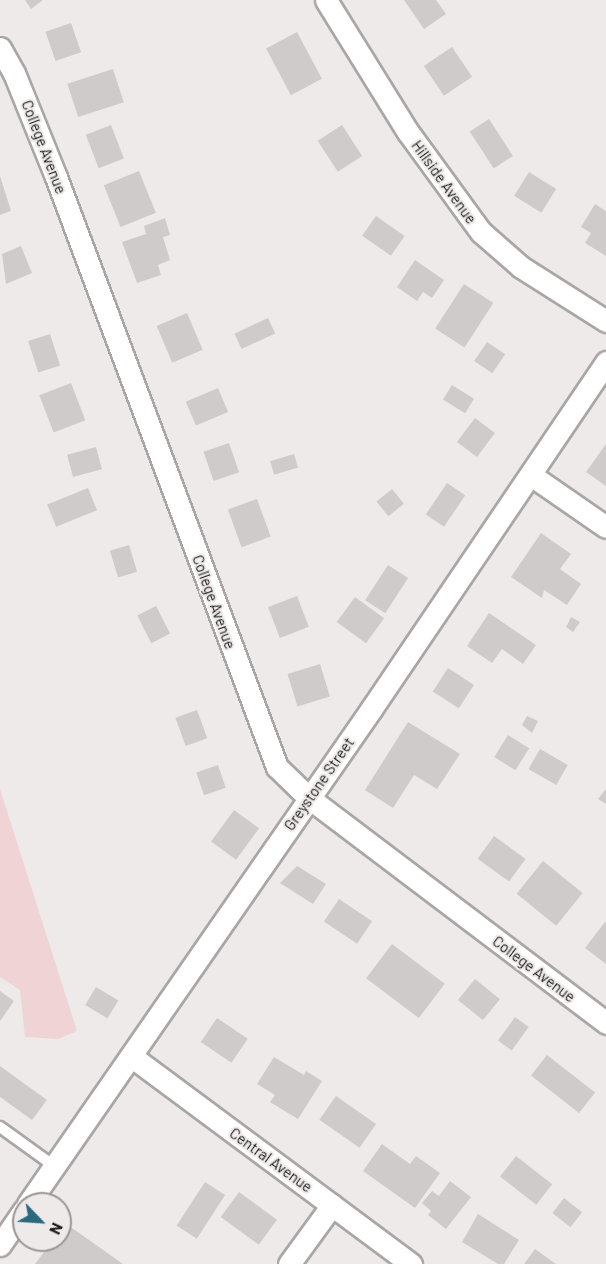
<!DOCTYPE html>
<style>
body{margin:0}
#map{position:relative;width:606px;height:1264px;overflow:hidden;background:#efeaea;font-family:Barlow,sans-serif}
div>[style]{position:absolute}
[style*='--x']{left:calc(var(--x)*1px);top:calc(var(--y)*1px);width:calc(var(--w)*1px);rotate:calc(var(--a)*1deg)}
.green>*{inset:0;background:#efd3d5}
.building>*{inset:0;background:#d0cbcb;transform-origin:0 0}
.roads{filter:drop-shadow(2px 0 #aba6a6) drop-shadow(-2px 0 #aba6a6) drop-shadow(0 2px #aba6a6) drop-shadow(0 -2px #aba6a6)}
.service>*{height:10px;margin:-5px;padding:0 5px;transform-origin:5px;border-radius:5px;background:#fff}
.minor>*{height:21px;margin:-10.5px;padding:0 10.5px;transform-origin:10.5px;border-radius:10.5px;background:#fff}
span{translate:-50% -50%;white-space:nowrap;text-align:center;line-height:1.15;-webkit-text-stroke:4.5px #efeaea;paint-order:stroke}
.street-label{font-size:15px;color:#1b1919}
.north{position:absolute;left:12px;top:1192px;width:60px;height:60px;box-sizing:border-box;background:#efeaea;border:2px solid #9a9696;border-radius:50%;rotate:115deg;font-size:16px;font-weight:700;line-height:24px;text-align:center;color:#1b1919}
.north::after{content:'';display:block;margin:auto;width:21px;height:27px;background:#29687d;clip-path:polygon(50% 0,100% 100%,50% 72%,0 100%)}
</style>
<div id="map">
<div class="green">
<div style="clip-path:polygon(0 789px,77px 1031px,58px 1039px,25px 1037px,20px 990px,0 977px)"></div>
</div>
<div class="building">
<div style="clip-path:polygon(25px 0,43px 0,31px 9px)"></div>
<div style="clip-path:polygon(404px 0,436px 0,446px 14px,424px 29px)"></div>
<div style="left:71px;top:23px;width:31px;height:27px;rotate:71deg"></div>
<div style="left:297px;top:32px;width:53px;height:35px;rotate:62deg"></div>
<div style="left:452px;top:47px;width:36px;height:34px;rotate:56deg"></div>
<div style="left:113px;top:69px;width:35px;height:48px;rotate:72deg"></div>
<div style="left:489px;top:119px;width:44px;height:23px;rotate:57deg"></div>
<div style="left:111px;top:125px;width:36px;height:27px;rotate:69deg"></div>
<div style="left:342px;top:125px;width:37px;height:29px;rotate:57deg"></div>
<div style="left:139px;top:171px;width:45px;height:38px;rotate:68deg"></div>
<div style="left:529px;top:172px;width:32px;height:28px;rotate:32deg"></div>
<div style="clip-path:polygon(0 176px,11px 211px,0 215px)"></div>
<div style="clip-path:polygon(595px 204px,606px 211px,606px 256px,585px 243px,591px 233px,581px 227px)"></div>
<div style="left:376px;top:216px;width:35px;height:24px;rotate:35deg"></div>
<div style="clip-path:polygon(165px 218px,170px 235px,163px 237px,170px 260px,158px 265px,161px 275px,137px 283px,122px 242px,146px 234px,144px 226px)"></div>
<div style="clip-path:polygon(21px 246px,32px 273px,6px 284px,2px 254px)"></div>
<div style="clip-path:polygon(415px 260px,444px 280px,432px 298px,423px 292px,417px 301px,397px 287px)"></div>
<div style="left:464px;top:284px;width:35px;height:53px;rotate:33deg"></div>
<div style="left:187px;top:313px;width:40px;height:33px;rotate:67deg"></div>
<div style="left:268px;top:318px;width:17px;height:37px;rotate:65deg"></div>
<div style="left:50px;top:334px;width:33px;height:23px;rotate:72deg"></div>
<div style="left:487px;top:342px;width:22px;height:23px;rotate:34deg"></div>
<div style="left:71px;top:383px;width:40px;height:34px;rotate:69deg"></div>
<div style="left:452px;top:385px;width:26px;height:17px;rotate:32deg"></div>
<div style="left:218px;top:388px;width:26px;height:35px;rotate:67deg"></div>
<div style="left:475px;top:418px;width:25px;height:30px;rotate:37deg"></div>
<div style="left:229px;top:443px;width:31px;height:27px;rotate:71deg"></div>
<div style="clip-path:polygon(606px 444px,606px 486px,586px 472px)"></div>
<div style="left:96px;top:447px;width:23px;height:30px;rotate:75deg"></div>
<div style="left:294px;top:454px;width:14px;height:25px;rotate:73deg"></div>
<div style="left:447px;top:483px;width:22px;height:38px;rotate:34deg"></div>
<div style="left:88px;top:488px;width:24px;height:44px;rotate:68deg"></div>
<div style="left:392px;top:489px;width:19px;height:20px;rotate:51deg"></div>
<div style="left:257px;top:499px;width:40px;height:31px;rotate:70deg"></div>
<div style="clip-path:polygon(541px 533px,571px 554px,560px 569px,581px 584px,567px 605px,544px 590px,542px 598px,511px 577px)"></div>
<div style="left:129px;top:545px;width:28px;height:20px;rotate:73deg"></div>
<div style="left:388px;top:565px;width:24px;height:42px;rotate:33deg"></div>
<div style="left:297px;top:596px;width:33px;height:31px;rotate:69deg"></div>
<div style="left:355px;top:597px;width:36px;height:31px;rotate:36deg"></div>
<div style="left:156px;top:606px;width:31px;height:21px;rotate:63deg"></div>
<div style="clip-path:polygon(489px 613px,536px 645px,523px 664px,502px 649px,492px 663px,467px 646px)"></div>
<div style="clip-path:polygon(571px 617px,580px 622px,573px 632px,566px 627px)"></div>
<div style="left:320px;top:664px;width:34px;height:34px;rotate:73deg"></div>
<div style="left:448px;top:668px;width:31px;height:28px;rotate:33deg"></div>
<div style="left:197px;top:710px;width:30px;height:23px;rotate:70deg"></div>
<div style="clip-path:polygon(527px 716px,538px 721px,532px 733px,522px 725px)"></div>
<div style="clip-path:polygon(408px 722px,460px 754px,437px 789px,414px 775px,393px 808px,365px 790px)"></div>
<div style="left:508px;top:735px;width:25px;height:26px;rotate:32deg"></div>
<div style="left:540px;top:749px;width:32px;height:23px;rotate:30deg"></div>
<div style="left:218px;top:765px;width:24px;height:23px;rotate:71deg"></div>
<div style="clip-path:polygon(606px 789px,606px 804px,598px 799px)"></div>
<div style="left:234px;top:810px;width:31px;height:39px;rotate:36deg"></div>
<div style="left:494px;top:836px;width:39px;height:28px;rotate:36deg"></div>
<div style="left:543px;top:861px;width:51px;height:42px;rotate:39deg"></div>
<div style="clip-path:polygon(297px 866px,326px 884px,313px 904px,280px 883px)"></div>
<div style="left:339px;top:899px;width:40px;height:27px;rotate:34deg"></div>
<div style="clip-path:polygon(605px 922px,606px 923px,606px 964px,585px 948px)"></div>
<div style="left:392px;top:944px;width:66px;height:43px;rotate:37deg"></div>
<div style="left:475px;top:979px;width:32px;height:27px;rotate:39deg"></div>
<div style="left:96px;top:987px;width:26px;height:21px;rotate:31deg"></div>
<div style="clip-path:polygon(0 991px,14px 1001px,0 1021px)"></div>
<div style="left:515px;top:1017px;width:17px;height:29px;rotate:36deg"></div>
<div style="left:217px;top:1018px;width:37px;height:29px;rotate:34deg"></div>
<div style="left:547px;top:1055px;width:61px;height:26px;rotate:38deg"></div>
<div style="clip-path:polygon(274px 1057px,304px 1075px,306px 1071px,322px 1081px,298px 1119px,270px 1102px,275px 1095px,257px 1084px)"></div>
<div style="clip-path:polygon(0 1066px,47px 1100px,32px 1120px,0 1097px)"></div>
<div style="left:336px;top:1096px;width:49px;height:29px;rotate:35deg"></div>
<div style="clip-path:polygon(382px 1144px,410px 1164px,416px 1156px,440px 1173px,415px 1208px,363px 1171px)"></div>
<div style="left:516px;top:1156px;width:46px;height:26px;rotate:38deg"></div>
<div style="clip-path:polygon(450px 1181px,471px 1197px,446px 1229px,428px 1215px,431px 1211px,422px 1203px,432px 1191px,439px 1196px)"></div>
<div style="left:205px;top:1182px;width:24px;height:52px;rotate:33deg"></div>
<div style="left:239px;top:1192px;width:47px;height:31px;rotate:36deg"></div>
<div style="left:564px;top:1198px;width:23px;height:19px;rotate:38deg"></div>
<div style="clip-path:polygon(478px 1214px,519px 1240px,504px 1264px,498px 1264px,462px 1242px)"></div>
<div style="clip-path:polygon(65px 1223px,123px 1264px,35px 1264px,53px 1240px,60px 1240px,60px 1229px)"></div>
<div style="clip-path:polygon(535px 1249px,556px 1264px,524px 1264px)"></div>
</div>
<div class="roads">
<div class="service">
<div style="--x:0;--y:1127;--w:67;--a:35.8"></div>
</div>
<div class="minor">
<div style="--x:326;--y:0;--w:155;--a:58.2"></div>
<div style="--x:408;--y:132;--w:124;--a:53.9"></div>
<div style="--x:481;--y:232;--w:53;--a:41.2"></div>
<div style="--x:521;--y:267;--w:101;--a:32.4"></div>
<div style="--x:0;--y:48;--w:29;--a:61"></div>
<div style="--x:14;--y:73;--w:112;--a:68"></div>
<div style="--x:56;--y:177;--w:630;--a:69.47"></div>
<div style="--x:277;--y:767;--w:45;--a:44.1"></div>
<div style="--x:309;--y:798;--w:373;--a:37.1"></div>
<div style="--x:531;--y:475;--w:91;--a:34.7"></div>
<div style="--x:131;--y:1056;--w:349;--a:36.6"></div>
<div style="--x:28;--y:1204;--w:604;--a:-55.26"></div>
<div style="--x:372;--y:708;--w:418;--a:-55.9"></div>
<div style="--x:0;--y:1245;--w:42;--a:-55.6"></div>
<div style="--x:289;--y:1264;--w:73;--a:-53.9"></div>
</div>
</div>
<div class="street-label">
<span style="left:44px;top:147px;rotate:69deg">College Avenue</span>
<span style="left:444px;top:182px;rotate:54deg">Hillside Avenue</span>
<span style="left:214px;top:602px;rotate:70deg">College Avenue</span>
<span style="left:319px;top:784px;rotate:-55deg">Greystone Street</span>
<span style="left:534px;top:969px;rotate:37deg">College Avenue</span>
<span style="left:271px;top:1160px;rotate:36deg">Central Avenue</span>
</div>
<div class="north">N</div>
</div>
